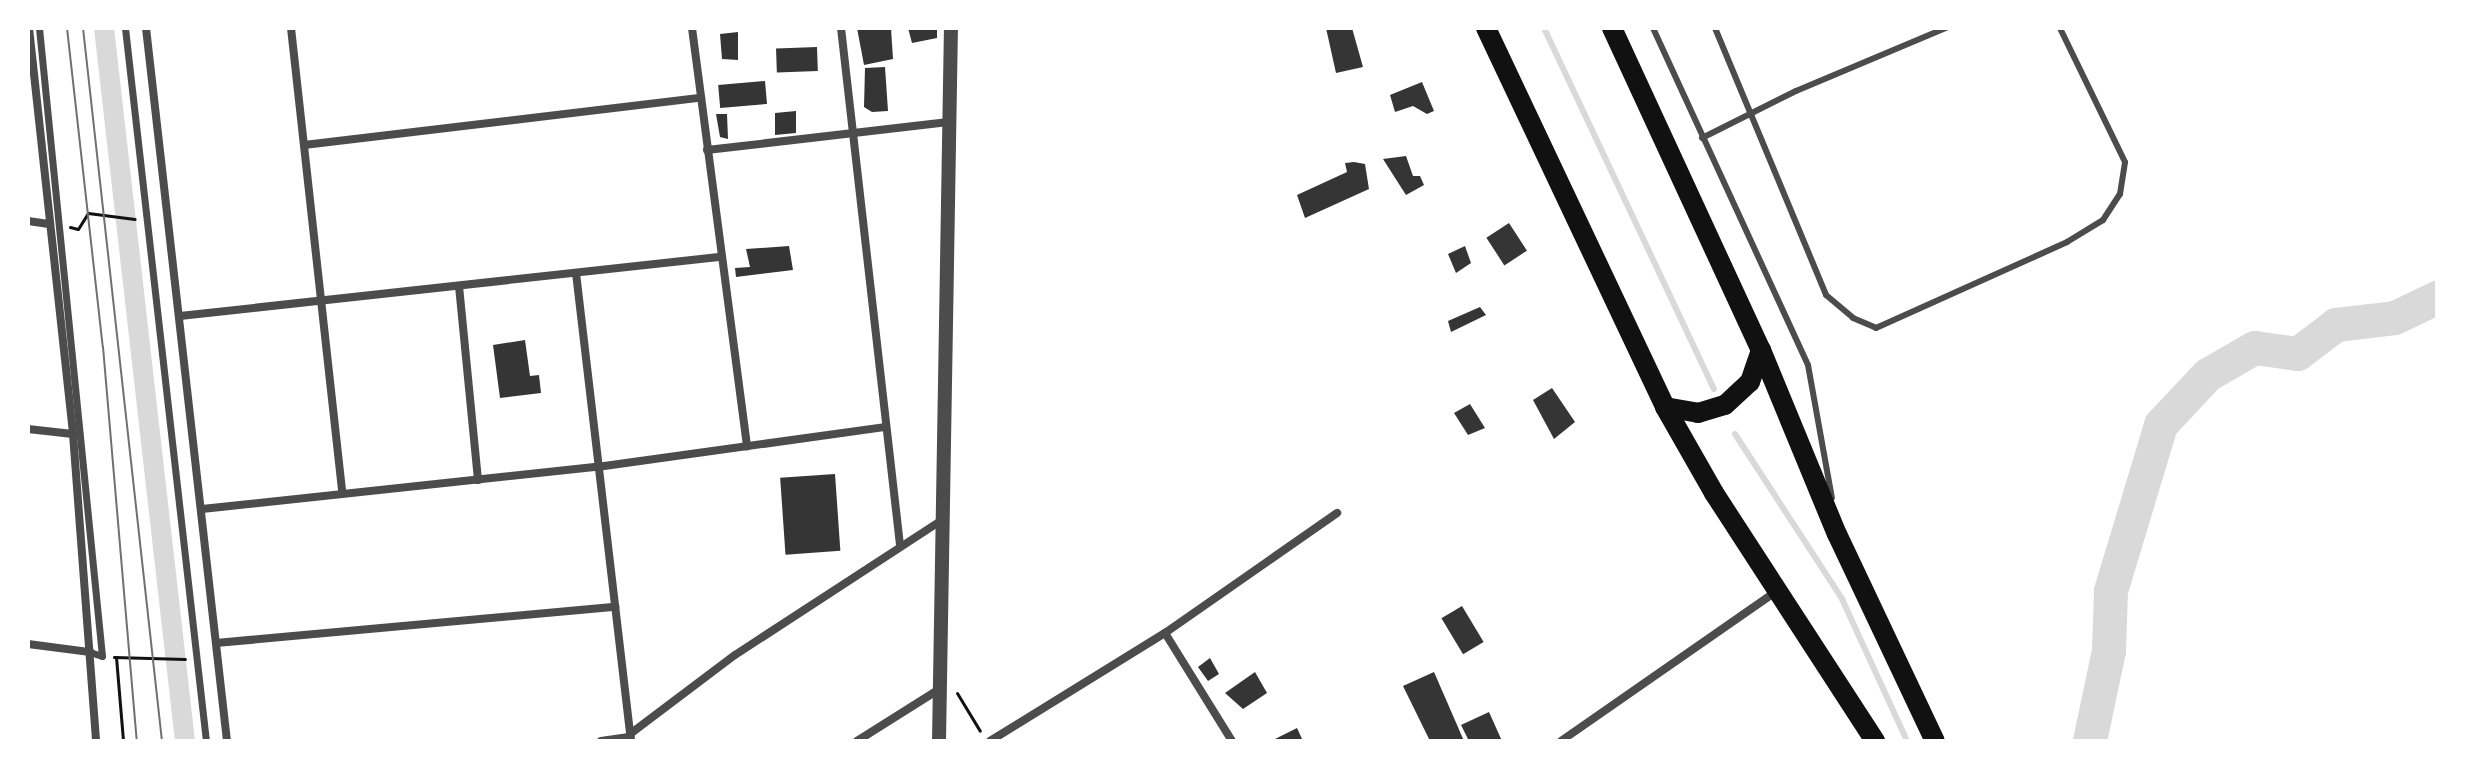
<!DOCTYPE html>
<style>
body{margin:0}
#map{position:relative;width:2465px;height:769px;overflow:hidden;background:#fff;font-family:Georgia,serif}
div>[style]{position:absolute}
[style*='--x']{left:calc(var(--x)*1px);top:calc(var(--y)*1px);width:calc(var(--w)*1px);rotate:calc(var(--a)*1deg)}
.stream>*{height:6px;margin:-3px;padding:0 3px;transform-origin:3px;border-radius:3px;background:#d9d9d9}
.canal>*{height:20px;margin:-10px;padding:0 10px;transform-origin:10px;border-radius:10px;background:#d9d9d9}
.river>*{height:34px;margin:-17px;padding:0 17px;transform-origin:17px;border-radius:17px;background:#d9d9d9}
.building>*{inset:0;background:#353535;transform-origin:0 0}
.path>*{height:3px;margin:-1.5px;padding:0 1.5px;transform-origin:1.5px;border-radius:1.5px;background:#111}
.service>*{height:6px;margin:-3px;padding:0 3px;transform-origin:3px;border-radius:3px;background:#4c4c4c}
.pedestrian>*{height:7px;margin:-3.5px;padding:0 3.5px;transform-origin:3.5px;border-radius:3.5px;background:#4c4c4c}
.minor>*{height:8px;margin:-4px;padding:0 4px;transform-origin:4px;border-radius:4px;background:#4c4c4c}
.tertiary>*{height:14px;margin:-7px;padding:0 7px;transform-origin:7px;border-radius:7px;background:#4c4c4c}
.trunk>*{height:20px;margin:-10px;padding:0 10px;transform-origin:10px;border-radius:10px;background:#111}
.tram>*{height:2px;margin:-1px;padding:0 1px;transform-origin:1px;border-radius:1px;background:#707070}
span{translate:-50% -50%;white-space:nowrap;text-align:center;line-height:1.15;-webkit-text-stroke:8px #fff;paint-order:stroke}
.frame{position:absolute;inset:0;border:30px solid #fff;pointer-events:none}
</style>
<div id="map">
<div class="stream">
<div style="--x:1544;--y:28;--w:399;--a:64.8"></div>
<div style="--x:1735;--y:434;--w:197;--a:57"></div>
<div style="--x:1842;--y:599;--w:156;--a:65.4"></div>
</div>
<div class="canal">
<div style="--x:104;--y:28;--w:718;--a:83.52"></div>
</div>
<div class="river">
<div style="--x:2090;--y:741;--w:92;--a:-78.1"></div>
<div style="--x:2109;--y:651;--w:60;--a:-88.1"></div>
<div style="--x:2111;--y:591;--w:173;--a:-73.2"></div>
<div style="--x:2161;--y:425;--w:69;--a:-46.8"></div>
<div style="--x:2208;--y:375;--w:54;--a:-29.9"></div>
<div style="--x:2255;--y:348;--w:43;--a:7.9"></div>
<div style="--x:2298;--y:354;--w:48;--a:-37.3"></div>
<div style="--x:2336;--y:325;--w:59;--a:-6.8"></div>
<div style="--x:2395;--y:318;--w:47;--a:-25.5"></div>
</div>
<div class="building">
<div style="clip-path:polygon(857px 28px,891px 28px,893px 59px,864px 65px)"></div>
<div style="clip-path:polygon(908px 28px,937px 28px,937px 38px,912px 43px)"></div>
<div style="clip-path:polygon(1326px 28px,1352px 28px,1363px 67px,1336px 73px)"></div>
<div style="clip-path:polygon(738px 32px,738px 60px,722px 59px,720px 34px)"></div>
<div style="left:817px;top:47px;width:24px;height:41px;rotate:88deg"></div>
<div style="clip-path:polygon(885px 67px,888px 111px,872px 112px,864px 107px,865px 68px)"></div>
<div style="left:765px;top:81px;width:23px;height:47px;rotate:85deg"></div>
<div style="clip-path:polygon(1422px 82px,1434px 111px,1427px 114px,1413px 106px,1395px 112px,1390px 95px)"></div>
<div style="clip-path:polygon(796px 111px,796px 133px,775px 135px,775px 113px)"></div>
<div style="clip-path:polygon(716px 114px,727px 114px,728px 139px,720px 137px)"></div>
<div style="clip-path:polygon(1406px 156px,1413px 176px,1420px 176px,1424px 185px,1406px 195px,1383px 159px)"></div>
<div style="clip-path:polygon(1354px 162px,1365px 164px,1369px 189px,1305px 218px,1297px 195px,1347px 172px,1345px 163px)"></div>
<div style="left:1509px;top:223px;width:33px;height:27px;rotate:57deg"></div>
<div style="clip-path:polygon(789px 246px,793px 270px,736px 277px,735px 268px,750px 267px,746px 249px)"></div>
<div style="clip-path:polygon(1465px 246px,1471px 263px,1456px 273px,1448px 254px)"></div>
<div style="clip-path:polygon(1480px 307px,1486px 315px,1451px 332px,1448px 321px)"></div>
<div style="clip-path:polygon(525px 340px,530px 376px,539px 375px,541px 393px,500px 398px,493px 345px)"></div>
<div style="clip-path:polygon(1552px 388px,1575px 422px,1554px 439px,1533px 400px)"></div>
<div style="clip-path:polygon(1470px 404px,1485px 428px,1468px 435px,1454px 413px)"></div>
<div style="left:835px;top:474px;width:77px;height:55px;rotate:86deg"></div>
<div style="left:1462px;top:606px;width:42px;height:24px;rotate:59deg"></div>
<div style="clip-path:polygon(1210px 658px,1219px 674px,1208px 681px,1198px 667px)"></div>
<div style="clip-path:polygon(1255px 672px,1267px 693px,1243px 709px,1225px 693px)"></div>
<div style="clip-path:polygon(1434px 672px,1464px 741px,1430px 741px,1403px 686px)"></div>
<div style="clip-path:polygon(1489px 712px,1502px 741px,1469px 741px,1461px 725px)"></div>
<div style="clip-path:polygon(1297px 728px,1303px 741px,1271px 741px)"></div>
</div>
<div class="path">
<div style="--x:70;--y:227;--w:8;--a:14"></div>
<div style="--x:78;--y:229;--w:19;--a:-58"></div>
<div style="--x:88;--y:213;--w:47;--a:7.3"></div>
<div style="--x:114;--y:657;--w:71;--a:1.6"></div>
<div style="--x:116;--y:657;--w:84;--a:85.2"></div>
<div style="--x:957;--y:693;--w:44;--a:58.8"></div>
</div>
<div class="service">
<div style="--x:1653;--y:28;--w:371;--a:65.3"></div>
<div style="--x:1808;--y:365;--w:135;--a:79.8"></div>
<div style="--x:1715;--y:28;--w:289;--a:67.4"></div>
<div style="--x:1826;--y:295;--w:35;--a:40"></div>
<div style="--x:1853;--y:318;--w:25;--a:23"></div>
<div style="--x:1876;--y:328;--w:209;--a:-24.2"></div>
<div style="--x:2067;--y:242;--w:42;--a:-31.4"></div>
<div style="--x:2103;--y:220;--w:31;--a:-57"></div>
<div style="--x:2120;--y:194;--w:32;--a:-81"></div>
<div style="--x:2125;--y:162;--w:149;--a:-115.9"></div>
<div style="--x:1702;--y:138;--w:105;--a:-26.6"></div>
<div style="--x:1796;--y:91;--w:163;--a:-22.8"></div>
</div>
<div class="pedestrian">
<div style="--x:39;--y:28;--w:631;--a:84.27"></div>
<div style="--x:102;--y:656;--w:13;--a:-162"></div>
<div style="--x:125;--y:28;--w:718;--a:83.52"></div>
</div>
<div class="minor">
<div style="--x:29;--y:28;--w:408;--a:83.8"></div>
<div style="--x:73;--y:434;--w:308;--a:85.7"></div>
<div style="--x:146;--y:28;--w:718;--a:83.52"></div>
<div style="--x:291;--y:28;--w:466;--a:83.7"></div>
<div style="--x:692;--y:28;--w:422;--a:82.5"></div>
<div style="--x:841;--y:28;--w:520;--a:83.49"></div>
<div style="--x:304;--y:145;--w:400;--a:-6.8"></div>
<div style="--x:707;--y:150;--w:243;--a:-6.6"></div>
<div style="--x:28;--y:221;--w:21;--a:8"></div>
<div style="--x:576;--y:273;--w:471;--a:83.3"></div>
<div style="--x:459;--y:286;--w:195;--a:84.4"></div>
<div style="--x:180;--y:316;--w:542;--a:-6.25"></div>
<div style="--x:28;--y:429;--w:45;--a:6.3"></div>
<div style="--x:202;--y:509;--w:397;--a:-6.1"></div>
<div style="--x:597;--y:467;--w:290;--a:-7.9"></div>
<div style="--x:1165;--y:633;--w:127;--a:58.2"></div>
<div style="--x:216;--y:643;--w:401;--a:-5.2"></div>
<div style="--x:28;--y:644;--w:63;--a:7.4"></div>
<div style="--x:630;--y:734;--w:131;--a:-37"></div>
<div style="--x:735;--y:655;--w:249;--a:-33.1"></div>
<div style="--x:601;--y:741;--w:30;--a:-8"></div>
<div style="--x:857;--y:741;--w:99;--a:-32.2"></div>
<div style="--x:990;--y:741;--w:206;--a:-31.7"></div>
<div style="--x:1165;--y:633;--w:210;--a:-34.9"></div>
<div style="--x:1561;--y:741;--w:263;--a:-34.8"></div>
</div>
<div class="tertiary">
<div style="--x:939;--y:741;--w:713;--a:-89.04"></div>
</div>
<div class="trunk">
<div style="--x:1486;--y:28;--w:419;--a:64.7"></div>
<div style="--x:1665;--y:407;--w:99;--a:60.3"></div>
<div style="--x:1714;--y:493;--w:296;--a:57"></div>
<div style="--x:1612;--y:28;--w:355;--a:65.2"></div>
<div style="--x:1761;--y:350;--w:199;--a:67.6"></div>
<div style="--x:1837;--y:534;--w:229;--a:64.7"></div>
<div style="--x:1665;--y:407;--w:34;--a:10"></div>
<div style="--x:1698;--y:413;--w:28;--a:-17"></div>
<div style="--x:1725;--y:405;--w:34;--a:-43"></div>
<div style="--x:1750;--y:382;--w:34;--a:-71"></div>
</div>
<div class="tram">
<div style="--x:67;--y:28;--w:321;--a:83.6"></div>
<div style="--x:103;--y:347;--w:395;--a:85.1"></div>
<div style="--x:83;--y:28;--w:717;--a:83.68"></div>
</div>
<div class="frame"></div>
</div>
